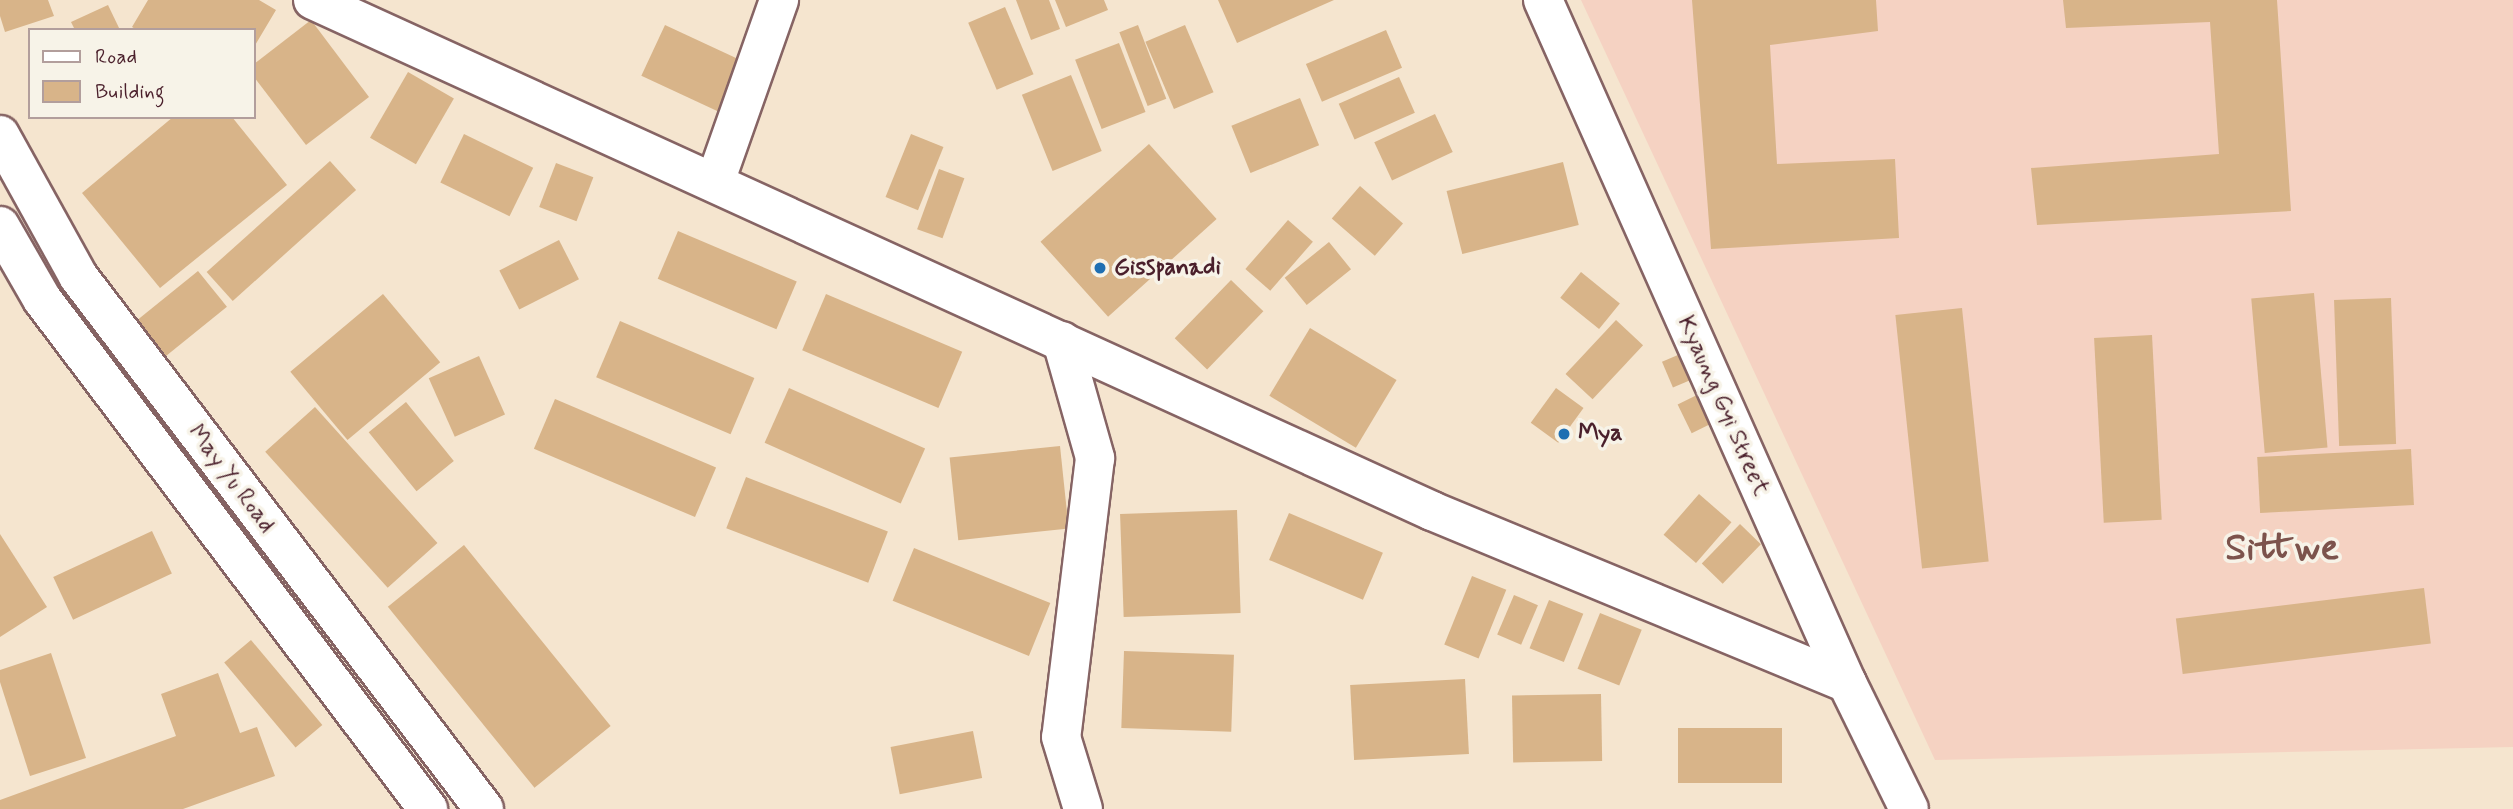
<!DOCTYPE html>
<style>
body{margin:0}
#map{position:relative;width:2513px;height:809px;overflow:hidden;background:#f5e5cf;font-family:Mynerve,sans-serif}
div>[style]{position:absolute}
[style*='--x']{left:calc(var(--x)*1px);top:calc(var(--y)*1px);width:calc(var(--w)*1px);rotate:calc(var(--a)*1deg)}
.built>*{inset:0;background:#f5d2c2}
.building>*{inset:0;background:#d8b489;transform-origin:0 0}
.roads{filter:drop-shadow(2px 0 #866464) drop-shadow(-2px 0 #866464) drop-shadow(0 2px #866464) drop-shadow(0 -2px #866464)}
.minor>*{height:38px;margin:-19px;padding:0 19px;transform-origin:19px;border-radius:19px;background:#fff}
.major>*{height:38px;margin:-19px;padding:0 19px;transform-origin:19px;border-radius:19px;background:#fff}
.dots>*{width:19px;height:19px;translate:-50% -50%;box-sizing:border-box;border:4px solid #f7f3e8;border-radius:50%}
span{translate:-50% -50%;white-space:nowrap;text-align:center;line-height:1.15;-webkit-text-stroke:7px #f7f3e8;paint-order:stroke}
.poi-label{font-size:24px;color:#4a1f2b;font-weight:700}
.left{translate:0 -50%;text-align:left}
.street-label{font-size:24px;color:#4a1f2b}
.town-label{font-size:38px;color:#7c534c;font-weight:700}
.legend{position:absolute;left:28px;top:28px;width:228px;height:91px;box-sizing:border-box;background:#f7f3e8;border:2px solid #b29e9c;margin:0;padding:9px 12px;list-style:none;font-size:21px;color:#4a1f2b}
.legend li{display:flex;align-items:center;gap:14px;height:35px}
.legend b{width:35px;border:2px solid #b29e9c}
</style>
<div id="map">
<div class="built">
<div style="clip-path:polygon(1581px 0,2513px 0,2513px 747px,1935px 760px)"></div>
</div>
<div class="building">
<div style="clip-path:polygon(0 0,48px 0,54px 16px,5px 32px,0 16px)"></div>
<div style="clip-path:polygon(148px 0,259px 0,276px 10px,254px 47px,254px 30px,137px 30px,132px 27px)"></div>
<div style="clip-path:polygon(1016px 0,1049px 0,1060px 29px,1031px 40px)"></div>
<div style="clip-path:polygon(1055px 0,1104px 0,1108px 10px,1066px 27px)"></div>
<div style="clip-path:polygon(1218px 0,1334px 0,1237px 43px)"></div>
<div style="clip-path:polygon(1692px 0,1876px 0,1878px 31px,1770px 45px,1777px 164px,1895px 159px,1899px 238px,1711px 249px)"></div>
<div style="clip-path:polygon(2063px 0,2277px 0,2291px 211px,2037px 225px,2031px 168px,2219px 154px,2210px 22px,2066px 28px)"></div>
<div style="clip-path:polygon(108px 5px,120px 30px,75px 30px,71px 22px)"></div>
<div style="left:1005px;top:7px;width:73px;height:40px;rotate:67deg"></div>
<div style="clip-path:polygon(311px 20px,369px 97px,306px 145px,254px 77px,254px 64px)"></div>
<div style="left:665px;top:25px;width:89px;height:56px;rotate:25deg"></div>
<div style="left:1138px;top:25px;width:79px;height:20px;rotate:69deg"></div>
<div style="left:1185px;top:25px;width:73px;height:43px;rotate:67deg"></div>
<div style="left:1386px;top:30px;width:41px;height:87px;rotate:67deg"></div>
<div style="left:1119px;top:43px;width:74px;height:47px;rotate:69deg"></div>
<div style="left:408px;top:72px;width:53px;height:76px;rotate:30deg"></div>
<div style="left:1071px;top:75px;width:82px;height:53px;rotate:68deg"></div>
<div style="left:1399px;top:77px;width:39px;height:66px;rotate:66deg"></div>
<div style="left:1300px;top:98px;width:51px;height:74px;rotate:68deg"></div>
<div style="left:1435px;top:114px;width:42px;height:67px;rotate:65deg"></div>
<div style="clip-path:polygon(173px 117px,232px 117px,287px 185px,160px 288px,82px 193px)"></div>
<div style="left:464px;top:134px;width:77px;height:54px;rotate:26deg"></div>
<div style="left:911px;top:134px;width:35px;height:68px;rotate:22deg"></div>
<div style="left:1149px;top:144px;width:101px;height:146px;rotate:48deg"></div>
<div style="left:330px;top:161px;width:39px;height:166px;rotate:48deg"></div>
<div style="left:1563px;top:162px;width:65px;height:120px;rotate:76deg"></div>
<div style="left:556px;top:163px;width:40px;height:47px;rotate:21deg"></div>
<div style="left:939px;top:169px;width:27px;height:64px;rotate:20deg"></div>
<div style="left:1360px;top:186px;width:57px;height:43px;rotate:41deg"></div>
<div style="left:1288px;top:220px;width:33px;height:65px;rotate:41deg"></div>
<div style="left:678px;top:231px;width:129px;height:52px;rotate:23deg"></div>
<div style="left:559px;top:240px;width:44px;height:67px;rotate:63deg"></div>
<div style="left:1329px;top:242px;width:35px;height:57px;rotate:51deg"></div>
<div style="left:198px;top:271px;width:46px;height:82px;rotate:51deg"></div>
<div style="left:1581px;top:272px;width:50px;height:33px;rotate:39deg"></div>
<div style="left:1231px;top:280px;width:45px;height:81px;rotate:44deg"></div>
<div style="left:2314px;top:293px;width:155px;height:63px;rotate:85deg"></div>
<div style="left:383px;top:294px;width:89px;height:121px;rotate:50deg"></div>
<div style="left:826px;top:294px;width:148px;height:61px;rotate:23deg"></div>
<div style="left:2391px;top:298px;width:146px;height:57px;rotate:88deg"></div>
<div style="left:1962px;top:308px;width:255px;height:67px;rotate:84deg"></div>
<div style="left:1616px;top:320px;width:37px;height:74px;rotate:43deg"></div>
<div style="left:620px;top:321px;width:146px;height:61px;rotate:23deg"></div>
<div style="left:1310px;top:328px;width:101px;height:79px;rotate:31deg"></div>
<div style="left:2152px;top:335px;width:185px;height:58px;rotate:87deg"></div>
<div style="left:1685px;top:352px;width:28px;height:25px;rotate:67deg"></div>
<div style="left:479px;top:356px;width:64px;height:55px;rotate:66deg"></div>
<div style="left:789px;top:388px;width:149px;height:60px;rotate:24deg"></div>
<div style="left:1556px;top:388px;width:34px;height:43px;rotate:36deg"></div>
<div style="left:1701px;top:393px;width:32px;height:26px;rotate:64deg"></div>
<div style="left:555px;top:399px;width:175px;height:54px;rotate:23deg"></div>
<div style="left:406px;top:402px;width:76px;height:48px;rotate:51deg"></div>
<div style="left:315px;top:407px;width:183px;height:67px;rotate:48deg"></div>
<div style="left:1060px;top:446px;width:83px;height:111px;rotate:84deg"></div>
<div style="left:2411px;top:449px;width:56px;height:154px;rotate:87deg"></div>
<div style="left:746px;top:477px;width:152px;height:55px;rotate:21deg"></div>
<div style="left:1699px;top:494px;width:43px;height:54px;rotate:41deg"></div>
<div style="left:1237px;top:510px;width:103px;height:117px;rotate:88deg"></div>
<div style="left:1289px;top:513px;width:102px;height:51px;rotate:23deg"></div>
<div style="left:1740px;top:524px;width:29px;height:55px;rotate:44deg"></div>
<div style="left:152px;top:531px;width:47px;height:109px;rotate:65deg"></div>
<div style="clip-path:polygon(0 534px,47px 607px,0 637px)"></div>
<div style="left:464px;top:545px;width:233px;height:98px;rotate:51deg"></div>
<div style="left:914px;top:548px;width:147px;height:57px;rotate:22deg"></div>
<div style="left:1472px;top:576px;width:37px;height:74px;rotate:22deg"></div>
<div style="left:2424px;top:588px;width:56px;height:250px;rotate:83deg"></div>
<div style="left:1514px;top:595px;width:26px;height:43px;rotate:23deg"></div>
<div style="left:1549px;top:600px;width:37px;height:52px;rotate:22deg"></div>
<div style="left:1600px;top:613px;width:45px;height:60px;rotate:22deg"></div>
<div style="left:251px;top:640px;width:111px;height:35px;rotate:50deg"></div>
<div style="left:1124px;top:651px;width:110px;height:77px;rotate:2deg"></div>
<div style="clip-path:polygon(51px 653px,86px 758px,30px 776px,0 682px,0 670px)"></div>
<div style="clip-path:polygon(218px 673px,240px 733px,257px 727px,275px 776px,183px 809px,0 809px,0 800px,176px 736px,161px 694px)"></div>
<div style="left:1465px;top:679px;width:75px;height:115px;rotate:87deg"></div>
<div style="left:1601px;top:694px;width:67px;height:89px;rotate:89deg"></div>
<div style="left:1678px;top:728px;width:104px;height:55px"></div>
<div style="left:973px;top:731px;width:48px;height:84px;rotate:79deg"></div>
</div>
<div class="roads">
<div class="minor">
<div style="--x:313;--y:0;--w:1230;--a:24.54"></div>
<div style="--x:1432;--y:511;--w:449;--a:22.5"></div>
<div style="--x:1543;--y:0;--w:748;--a:66.01"></div>
<div style="--x:1847;--y:683;--w:140;--a:63.8"></div>
<div style="--x:715;--y:182;--w:193;--a:-70.6"></div>
<div style="--x:1062;--y:341;--w:122;--a:74.2"></div>
<div style="--x:1095;--y:458;--w:281;--a:96.9"></div>
<div style="--x:1061;--y:737;--w:75;--a:73"></div>
</div>
<div class="major">
<div style="--x:0;--y:135;--w:161;--a:61"></div>
<div style="--x:78;--y:276;--w:670;--a:52.7"></div>
<div style="--x:0;--y:226;--w:84;--a:60.1"></div>
<div style="--x:42;--y:299;--w:640;--a:52.88"></div>
</div>
</div>
<div class="dots">
<div style="left:1100px;top:268px;background:#1f6fb2"></div>
<div style="left:1564px;top:434px;background:#1f6fb2"></div>
</div>
<div class="poi-label">
<span class="left" style="left:1114px;top:268px">Gisspanadi</span>
<span class="left" style="left:1578px;top:434px">Mya</span>
</div>
<div class="street-label">
<span style="left:1723px;top:406px;rotate:66deg">Kyaung Gyi Street</span>
<span style="left:231px;top:479px;rotate:53deg">May Yu Road</span>
</div>
<div class="town-label">
<span style="left:2282px;top:549px">Sittwe</span>
</div>
<ul class="legend">
<li><b style="height:9px;background:#fff"></b>Road</li>
<li><b style="height:19px;background:#d8b489"></b>Building</li>
</ul>
</div>
